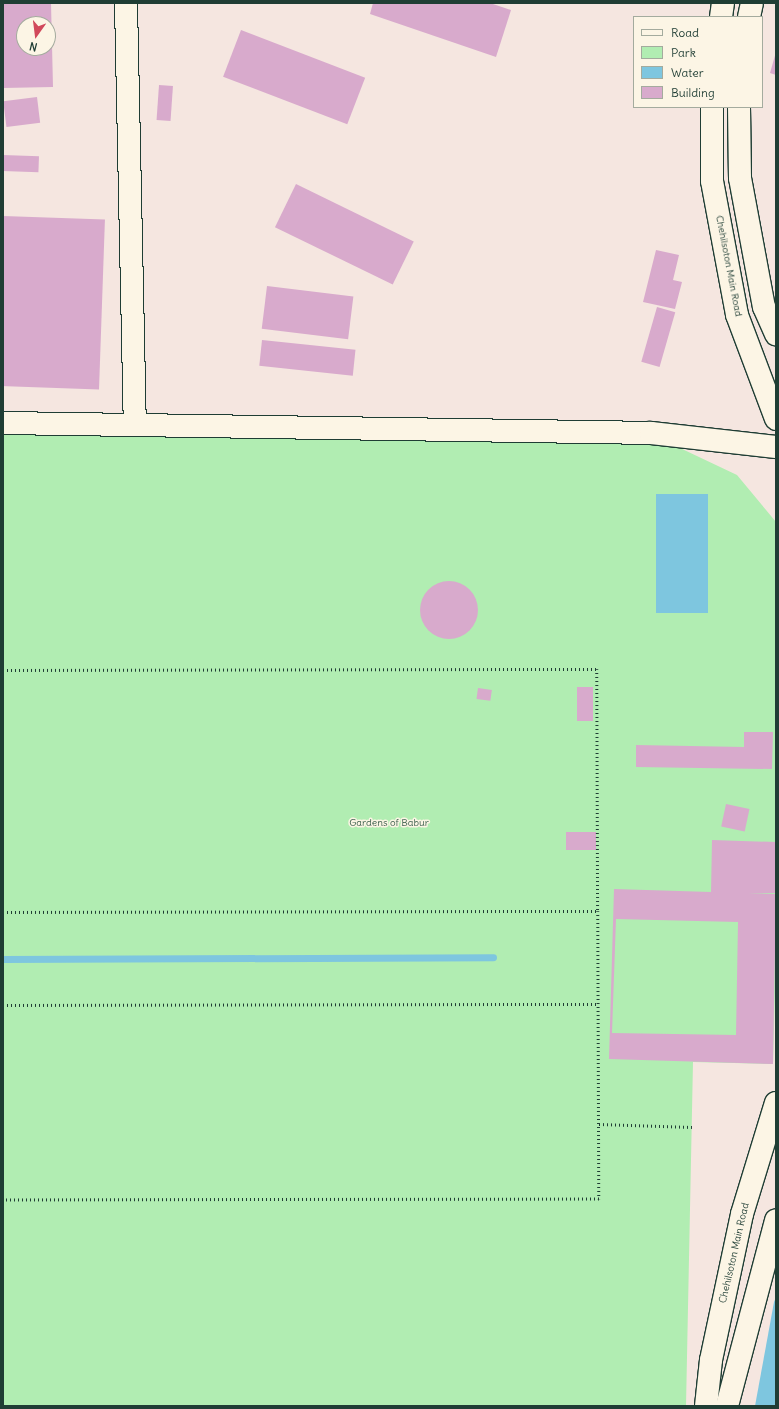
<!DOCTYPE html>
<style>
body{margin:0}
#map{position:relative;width:779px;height:1409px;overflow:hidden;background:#f5e6e0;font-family:Delius,sans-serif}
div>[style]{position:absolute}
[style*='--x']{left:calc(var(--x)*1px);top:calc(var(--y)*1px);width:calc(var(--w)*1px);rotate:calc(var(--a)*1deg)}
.green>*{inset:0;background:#b1edb2}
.water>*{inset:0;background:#7ec6df;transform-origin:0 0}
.stream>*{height:7px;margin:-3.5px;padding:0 3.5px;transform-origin:3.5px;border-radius:3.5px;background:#7ec6df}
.building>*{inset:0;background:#d8aacc;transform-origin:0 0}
.round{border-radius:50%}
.path>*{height:2.5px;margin-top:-1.25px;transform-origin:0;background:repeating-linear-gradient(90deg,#1f3d34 0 1px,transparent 0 4px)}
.roads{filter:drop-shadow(1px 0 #1f3d34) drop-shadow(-1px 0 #1f3d34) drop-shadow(0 1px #1f3d34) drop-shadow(0 -1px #1f3d34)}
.minor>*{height:22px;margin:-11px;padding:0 11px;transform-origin:11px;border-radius:11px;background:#fcf5e5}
.secondary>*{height:22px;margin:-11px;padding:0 11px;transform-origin:11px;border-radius:11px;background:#fcf5e5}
span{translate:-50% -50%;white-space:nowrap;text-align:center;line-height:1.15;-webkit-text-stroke:3px #fcf5e5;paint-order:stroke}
.street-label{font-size:10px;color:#1f3d34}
.park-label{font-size:10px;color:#3c604d}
.frame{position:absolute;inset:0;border:4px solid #1f3d34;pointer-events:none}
.legend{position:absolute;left:633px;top:16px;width:130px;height:92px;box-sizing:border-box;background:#fcf5e5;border:1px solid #a4ab9e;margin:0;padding:5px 7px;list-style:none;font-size:12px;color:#1f3d34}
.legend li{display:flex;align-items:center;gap:8px;height:20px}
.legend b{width:20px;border:1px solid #a4ab9e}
.north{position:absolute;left:16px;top:16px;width:40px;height:40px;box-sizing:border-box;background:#fcf5e5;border:1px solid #a4ab9e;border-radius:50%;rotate:194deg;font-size:11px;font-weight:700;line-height:16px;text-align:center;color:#1f3d34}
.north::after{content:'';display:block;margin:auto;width:14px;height:18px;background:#d1495b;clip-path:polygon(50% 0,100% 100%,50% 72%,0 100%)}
</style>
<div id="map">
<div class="green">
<div style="clip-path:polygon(3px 431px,627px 440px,680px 448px,737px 475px,776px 522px,776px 956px,773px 1064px,693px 1062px,686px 1406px,3px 1406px)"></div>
</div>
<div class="water">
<div style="left:656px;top:494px;width:52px;height:119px"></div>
<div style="clip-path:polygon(776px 1297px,776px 1406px,755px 1406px,774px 1302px)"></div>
</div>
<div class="stream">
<div style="--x:3;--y:959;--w:490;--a:-0.2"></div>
</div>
<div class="building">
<div style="clip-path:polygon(evenodd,3px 3px,51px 3px,53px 87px,3px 88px,3px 3px,24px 24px,48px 24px,48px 48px,24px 48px,24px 24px)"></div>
<div style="clip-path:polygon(373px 3px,490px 3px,511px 10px,496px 57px,370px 14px)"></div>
<div style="left:241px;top:30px;width:133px;height:50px;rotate:21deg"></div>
<div style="clip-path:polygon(776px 52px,776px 75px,770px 73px)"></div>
<div style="left:159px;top:85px;width:14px;height:35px;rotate:4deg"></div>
<div style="left:37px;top:97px;width:26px;height:34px;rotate:83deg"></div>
<div style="left:3px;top:155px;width:36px;height:16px;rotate:2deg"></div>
<div style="left:296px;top:184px;width:131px;height:48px;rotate:26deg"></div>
<div style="left:3px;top:216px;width:102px;height:170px;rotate:2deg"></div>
<div style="clip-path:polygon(656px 250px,679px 255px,673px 280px,682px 282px,675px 309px,643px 302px)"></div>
<div style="left:267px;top:286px;width:87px;height:43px;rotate:7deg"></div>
<div style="left:657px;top:307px;width:19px;height:57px;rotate:16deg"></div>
<div style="left:262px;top:340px;width:94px;height:26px;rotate:6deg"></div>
<div class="round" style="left:420px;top:581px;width:58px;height:58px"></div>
<div style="left:577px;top:687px;width:16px;height:34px"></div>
<div style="left:478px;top:688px;width:14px;height:11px;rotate:8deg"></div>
<div style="clip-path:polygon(744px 732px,773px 732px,772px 769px,636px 767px,636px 745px,744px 747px)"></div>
<div style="left:726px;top:804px;width:24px;height:23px;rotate:12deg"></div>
<div style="left:566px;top:832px;width:30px;height:18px"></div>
<div style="clip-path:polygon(evenodd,712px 840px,776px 842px,776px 893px,748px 893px,776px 894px,773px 1064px,609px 1059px,614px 889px,711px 892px,712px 840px,616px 919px,738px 922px,736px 1035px,612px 1033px,616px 919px)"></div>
</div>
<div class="path">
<div style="--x:3;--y:670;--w:594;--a:-0.1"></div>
<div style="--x:597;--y:669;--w:242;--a:89.8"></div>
<div style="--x:3;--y:912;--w:595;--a:-0.1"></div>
<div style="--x:598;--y:911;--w:288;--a:89.8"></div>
<div style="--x:599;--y:1199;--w:596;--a:179.9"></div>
<div style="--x:3;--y:1005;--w:596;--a:-0.1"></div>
<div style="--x:599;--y:1124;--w:93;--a:1.8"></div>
</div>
<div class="roads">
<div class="minor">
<div style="--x:126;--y:3;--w:421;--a:88.8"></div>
<div style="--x:3;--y:423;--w:648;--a:0.88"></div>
<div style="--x:651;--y:433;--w:126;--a:6.4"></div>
</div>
<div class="secondary">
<div style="--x:721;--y:17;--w:14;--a:-82"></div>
<div style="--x:749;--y:17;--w:14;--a:-78"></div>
<div style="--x:712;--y:107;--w:74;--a:90"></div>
<div style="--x:712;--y:181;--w:136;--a:79.4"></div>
<div style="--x:737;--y:315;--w:111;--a:69.4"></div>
<div style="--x:739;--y:107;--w:71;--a:89.2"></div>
<div style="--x:740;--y:178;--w:131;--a:79.5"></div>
<div style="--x:764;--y:307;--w:30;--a:66"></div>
<div style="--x:706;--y:1406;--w:46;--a:-83.8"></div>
<div style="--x:711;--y:1360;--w:149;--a:-78"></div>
<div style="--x:742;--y:1214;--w:116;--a:-73"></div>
<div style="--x:727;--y:1406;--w:192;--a:-75.2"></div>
</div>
</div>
<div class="street-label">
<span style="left:729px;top:266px;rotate:79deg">Chehilsoton Main Road</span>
<span style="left:734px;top:1253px;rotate:-77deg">Chehilsoton Main Road</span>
</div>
<div class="park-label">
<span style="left:389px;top:823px">Gardens of Babur</span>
</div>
<div class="frame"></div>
<ul class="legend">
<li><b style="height:5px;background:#fcf5e5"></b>Road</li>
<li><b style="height:11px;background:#b1edb2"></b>Park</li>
<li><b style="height:11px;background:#7ec6df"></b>Water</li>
<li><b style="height:11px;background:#d8aacc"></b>Building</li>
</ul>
<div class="north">N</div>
</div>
